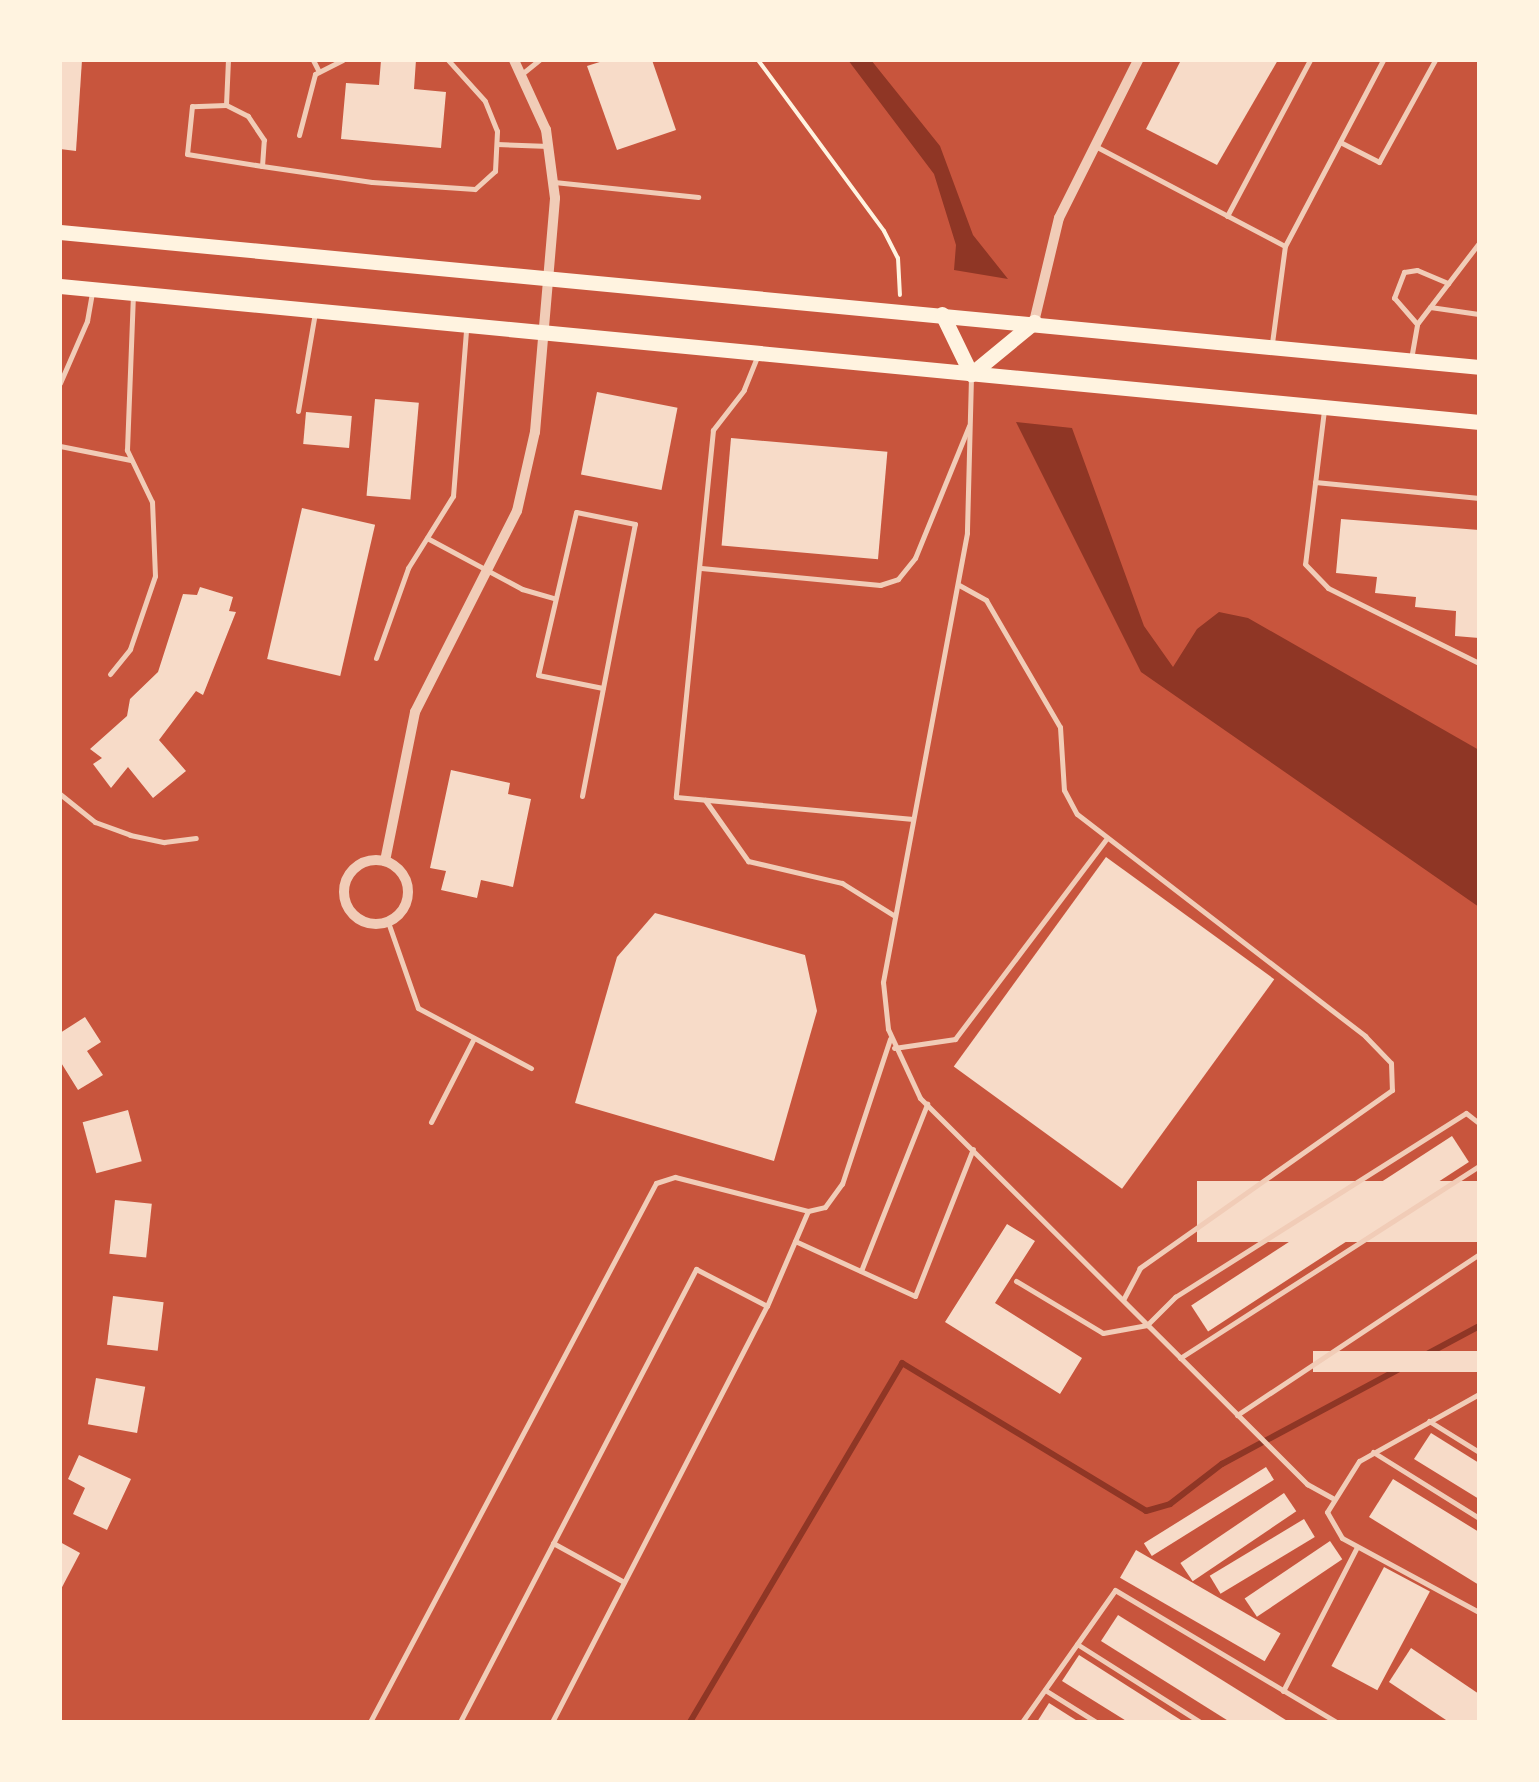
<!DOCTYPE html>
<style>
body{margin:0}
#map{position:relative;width:1539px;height:1782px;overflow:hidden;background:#c8553d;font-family:"Public Sans",sans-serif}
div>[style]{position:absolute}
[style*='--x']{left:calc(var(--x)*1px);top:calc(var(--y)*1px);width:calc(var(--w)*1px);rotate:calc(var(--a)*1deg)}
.water>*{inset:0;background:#8f3625}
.stream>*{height:6px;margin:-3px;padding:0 3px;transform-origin:3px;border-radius:3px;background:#8f3625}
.building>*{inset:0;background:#f7dbc8;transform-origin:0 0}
.path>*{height:4px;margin:-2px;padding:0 2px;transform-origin:2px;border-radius:2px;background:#fff3e0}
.service>*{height:5px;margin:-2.5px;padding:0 2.5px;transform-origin:2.5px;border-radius:2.5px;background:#f1ccb7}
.minor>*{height:10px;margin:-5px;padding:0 5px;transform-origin:5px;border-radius:5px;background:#f1ccb7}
.minor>.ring{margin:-5px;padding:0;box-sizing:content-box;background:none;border:10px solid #f1ccb7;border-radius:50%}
.primary>*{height:15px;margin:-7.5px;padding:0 7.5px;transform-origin:7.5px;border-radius:7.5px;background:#fff3e0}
span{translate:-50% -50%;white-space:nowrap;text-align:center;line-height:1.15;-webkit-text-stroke:8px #fff3e0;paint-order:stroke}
.frame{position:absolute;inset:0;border:62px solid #fff3e0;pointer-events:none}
</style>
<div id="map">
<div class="water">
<div style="clip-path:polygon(848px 60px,871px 60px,940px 146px,973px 235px,1008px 279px,954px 270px,956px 245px,934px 174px)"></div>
<div style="clip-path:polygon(1016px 422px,1072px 428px,1144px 626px,1173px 667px,1197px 629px,1219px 612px,1248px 618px,1479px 750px,1479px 907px,1141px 672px)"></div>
</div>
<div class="stream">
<div style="--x:690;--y:1722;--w:417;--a:-59.4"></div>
<div style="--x:902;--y:1363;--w:285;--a:31.2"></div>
<div style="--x:1146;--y:1511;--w:25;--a:-16"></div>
<div style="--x:1170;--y:1504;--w:66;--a:-37.6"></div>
<div style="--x:1222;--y:1464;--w:292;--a:-28.2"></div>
</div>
<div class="building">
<div style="clip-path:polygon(60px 60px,82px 60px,76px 151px,60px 149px)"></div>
<div style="clip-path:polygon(381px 60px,416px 60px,414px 89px,446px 92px,441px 148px,341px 139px,346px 83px,379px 85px)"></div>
<div style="clip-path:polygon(606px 60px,652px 60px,676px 130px,617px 150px,587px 66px)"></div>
<div style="clip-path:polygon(1181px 60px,1278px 60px,1217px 165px,1146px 129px)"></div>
<div style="left:597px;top:392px;width:82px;height:84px;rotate:11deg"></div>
<div style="left:375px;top:399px;width:44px;height:97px;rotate:5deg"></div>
<div style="left:306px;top:412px;width:46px;height:32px;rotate:5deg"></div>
<div style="left:731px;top:438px;width:157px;height:108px;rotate:5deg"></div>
<div style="left:302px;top:508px;width:75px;height:155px;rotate:13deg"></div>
<div style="clip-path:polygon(1341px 519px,1479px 530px,1479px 638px,1455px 636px,1456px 611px,1415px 607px,1416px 597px,1375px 593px,1377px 577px,1336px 573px)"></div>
<div style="clip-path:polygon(200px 587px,233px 597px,229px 611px,236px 612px,203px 695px,196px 691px,159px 740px,186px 771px,153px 798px,128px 767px,111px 788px,93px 764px,102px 758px,90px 749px,127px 716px,130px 699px,158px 672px,183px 594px,197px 595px)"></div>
<div style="clip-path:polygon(451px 770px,510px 783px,508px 794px,531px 799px,513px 887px,481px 880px,477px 898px,441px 890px,446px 871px,430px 868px)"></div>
<div style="left:1106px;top:857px;width:208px;height:259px;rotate:36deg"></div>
<div style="clip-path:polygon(655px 913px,805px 955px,817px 1011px,774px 1161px,575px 1103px,617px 957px)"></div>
<div style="clip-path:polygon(85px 1017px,101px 1042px,87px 1051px,103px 1075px,78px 1090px,60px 1061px,60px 1033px)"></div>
<div style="left:128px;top:1110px;width:53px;height:47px;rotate:75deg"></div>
<div style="left:1452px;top:1136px;width:31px;height:311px;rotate:57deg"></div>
<div style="left:1479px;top:1181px;width:61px;height:282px;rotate:90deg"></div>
<div style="left:115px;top:1200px;width:37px;height:54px;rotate:6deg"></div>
<div style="clip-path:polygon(1007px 1224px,1035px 1241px,995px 1303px,1082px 1358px,1060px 1394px,945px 1322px)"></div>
<div style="left:113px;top:1296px;width:51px;height:49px;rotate:7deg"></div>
<div style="left:1479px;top:1351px;width:21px;height:166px;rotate:90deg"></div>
<div style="left:96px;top:1378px;width:50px;height:47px;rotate:10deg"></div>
<div style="clip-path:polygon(1431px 1433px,1479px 1463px,1479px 1499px,1414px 1459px)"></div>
<div style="clip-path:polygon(79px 1455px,131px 1479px,107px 1530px,73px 1514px,85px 1488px,68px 1479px)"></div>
<div style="left:1266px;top:1467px;width:15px;height:144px;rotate:58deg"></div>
<div style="clip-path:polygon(1393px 1479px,1479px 1532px,1479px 1585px,1369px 1517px)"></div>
<div style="left:1284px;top:1493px;width:22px;height:125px;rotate:56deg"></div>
<div style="left:1304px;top:1519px;width:21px;height:110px;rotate:59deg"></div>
<div style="left:1330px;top:1541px;width:22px;height:103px;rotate:56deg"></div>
<div style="clip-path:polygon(60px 1542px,80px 1553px,60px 1591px)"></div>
<div style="left:1136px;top:1550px;width:167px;height:32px;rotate:30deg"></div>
<div style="left:1384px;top:1567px;width:52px;height:112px;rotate:28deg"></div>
<div style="clip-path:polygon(1118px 1615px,1289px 1722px,1230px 1722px,1101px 1641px)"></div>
<div style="clip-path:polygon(1411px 1648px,1479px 1694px,1479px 1722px,1449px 1722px,1389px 1682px)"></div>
<div style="clip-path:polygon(1079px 1655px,1184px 1722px,1128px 1722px,1062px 1681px)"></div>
<div style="clip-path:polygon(1049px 1703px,1079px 1722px,1037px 1722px)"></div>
</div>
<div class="path">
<div style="--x:758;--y:60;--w:212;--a:53.6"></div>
<div style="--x:884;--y:231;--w:30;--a:63"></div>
<div style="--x:898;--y:258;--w:37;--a:87"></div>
</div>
<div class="service">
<div style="--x:313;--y:60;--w:13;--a:63"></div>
<div style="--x:523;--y:73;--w:21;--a:-39"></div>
<div style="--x:226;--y:105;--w:45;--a:-87.5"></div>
<div style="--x:299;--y:135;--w:63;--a:-75.3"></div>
<div style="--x:315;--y:74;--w:31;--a:-27"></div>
<div style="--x:1340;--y:142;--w:44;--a:27.1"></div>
<div style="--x:1379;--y:162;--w:116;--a:-61.2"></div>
<div style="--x:497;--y:144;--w:52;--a:2.2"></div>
<div style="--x:1097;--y:147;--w:212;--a:27.8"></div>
<div style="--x:262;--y:166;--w:26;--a:-86"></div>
<div style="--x:264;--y:140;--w:29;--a:-124"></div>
<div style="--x:248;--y:116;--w:25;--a:-153"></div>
<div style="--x:226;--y:105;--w:34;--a:178"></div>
<div style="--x:192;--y:106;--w:48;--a:95.9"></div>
<div style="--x:187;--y:154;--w:76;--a:9.1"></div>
<div style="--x:262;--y:166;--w:111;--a:8.3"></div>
<div style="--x:372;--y:182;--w:103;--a:3.9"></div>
<div style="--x:475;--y:189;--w:27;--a:-42"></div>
<div style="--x:495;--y:171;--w:40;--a:-87.1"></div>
<div style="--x:497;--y:131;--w:32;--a:-112"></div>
<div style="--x:485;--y:101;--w:55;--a:-132.1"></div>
<div style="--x:554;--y:182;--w:145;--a:5.9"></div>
<div style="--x:1227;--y:216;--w:177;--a:-62"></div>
<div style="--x:1430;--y:307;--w:49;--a:8.1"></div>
<div style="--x:1417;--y:324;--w:35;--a:-131"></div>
<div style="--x:1394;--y:298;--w:28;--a:-69"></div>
<div style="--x:1404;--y:272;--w:13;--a:-9"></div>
<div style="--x:1417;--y:270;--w:34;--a:23"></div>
<div style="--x:1272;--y:343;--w:98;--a:-82.4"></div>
<div style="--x:1285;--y:246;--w:210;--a:-62.2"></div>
<div style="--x:757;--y:357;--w:35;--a:112"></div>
<div style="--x:744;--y:390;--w:51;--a:127.8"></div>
<div style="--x:713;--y:430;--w:369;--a:95.8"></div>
<div style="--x:676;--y:797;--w:238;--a:5.3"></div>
<div style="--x:1411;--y:359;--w:36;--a:-80"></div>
<div style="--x:1417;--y:324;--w:102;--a:-52.6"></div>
<div style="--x:971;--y:377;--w:156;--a:91.5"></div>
<div style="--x:967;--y:533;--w:457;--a:100.6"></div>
<div style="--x:883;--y:982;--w:47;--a:83.9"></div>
<div style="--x:888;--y:1029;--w:76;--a:65.1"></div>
<div style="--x:920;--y:1098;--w:547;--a:44.93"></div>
<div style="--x:1307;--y:1484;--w:29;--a:29"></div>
<div style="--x:60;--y:383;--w:68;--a:-66.5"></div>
<div style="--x:87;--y:321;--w:29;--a:-80"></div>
<div style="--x:1324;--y:410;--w:155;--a:97"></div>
<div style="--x:1305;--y:564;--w:33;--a:46"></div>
<div style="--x:1328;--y:588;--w:169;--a:26.4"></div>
<div style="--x:298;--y:411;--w:99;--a:-80.2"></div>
<div style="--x:60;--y:446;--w:72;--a:11.2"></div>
<div style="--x:1315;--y:482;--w:165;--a:5.6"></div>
<div style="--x:427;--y:538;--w:108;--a:28.2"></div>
<div style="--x:522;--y:589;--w:33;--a:16"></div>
<div style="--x:701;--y:568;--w:180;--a:5.4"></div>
<div style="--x:880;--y:585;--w:19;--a:-18"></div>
<div style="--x:898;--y:579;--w:27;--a:-51"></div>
<div style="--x:915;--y:558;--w:143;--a:-67.8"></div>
<div style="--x:959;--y:585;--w:31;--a:29"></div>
<div style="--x:986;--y:600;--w:147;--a:59.8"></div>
<div style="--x:1060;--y:727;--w:63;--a:86.4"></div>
<div style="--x:1064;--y:790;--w:27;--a:62"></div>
<div style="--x:1077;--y:814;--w:364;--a:37.6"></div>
<div style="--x:1365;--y:1036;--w:37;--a:46"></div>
<div style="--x:1391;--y:1063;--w:27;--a:88"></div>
<div style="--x:1392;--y:1090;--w:309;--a:144.8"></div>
<div style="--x:1140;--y:1268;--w:36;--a:118"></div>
<div style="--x:376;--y:658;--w:96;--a:-70.4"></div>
<div style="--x:408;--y:568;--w:85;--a:-58"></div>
<div style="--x:453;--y:496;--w:167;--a:-85.5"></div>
<div style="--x:110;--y:674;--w:32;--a:-51"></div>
<div style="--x:130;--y:649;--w:77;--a:-71.1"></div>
<div style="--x:155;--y:576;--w:74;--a:-92.3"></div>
<div style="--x:152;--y:502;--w:58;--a:-115.7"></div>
<div style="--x:127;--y:450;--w:154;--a:-87.8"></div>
<div style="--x:60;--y:794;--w:45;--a:38.7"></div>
<div style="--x:95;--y:822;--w:37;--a:20"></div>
<div style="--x:130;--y:835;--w:35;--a:12"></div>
<div style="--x:164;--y:842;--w:32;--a:-7"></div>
<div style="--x:582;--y:796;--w:277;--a:-79"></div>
<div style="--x:635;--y:524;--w:60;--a:-168.5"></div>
<div style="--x:576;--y:512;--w:167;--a:103.1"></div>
<div style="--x:538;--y:675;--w:66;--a:11.3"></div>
<div style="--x:705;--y:800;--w:75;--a:54.8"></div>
<div style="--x:748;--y:861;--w:97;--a:13.2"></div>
<div style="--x:842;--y:883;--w:62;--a:31.9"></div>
<div style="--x:388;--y:922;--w:91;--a:70.8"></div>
<div style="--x:418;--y:1008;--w:128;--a:28"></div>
<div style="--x:894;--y:1048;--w:62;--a:-8.4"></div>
<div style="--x:955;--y:1039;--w:251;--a:-52.9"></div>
<div style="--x:431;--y:1122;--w:94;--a:-62.9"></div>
<div style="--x:795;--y:1241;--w:132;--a:24.6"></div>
<div style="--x:915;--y:1296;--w:158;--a:-68.5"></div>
<div style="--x:861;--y:1271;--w:180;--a:-68.4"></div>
<div style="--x:1016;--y:1281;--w:101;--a:30.9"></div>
<div style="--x:1103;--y:1333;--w:45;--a:-10.3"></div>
<div style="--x:1147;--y:1325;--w:40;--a:-45"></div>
<div style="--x:1175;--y:1297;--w:344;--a:-32.3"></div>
<div style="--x:1466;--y:1113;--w:16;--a:38"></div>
<div style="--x:1180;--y:1358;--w:355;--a:-32.7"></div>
<div style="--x:1479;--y:1394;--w:137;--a:150.8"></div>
<div style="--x:1359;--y:1461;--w:60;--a:122.1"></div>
<div style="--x:1327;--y:1512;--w:30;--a:60"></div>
<div style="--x:1342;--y:1538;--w:156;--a:28.4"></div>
<div style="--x:1237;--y:1415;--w:291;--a:-33.6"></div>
<div style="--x:1429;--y:1421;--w:59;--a:31.8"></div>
<div style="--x:1373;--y:1452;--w:125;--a:31.9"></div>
<div style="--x:553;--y:1543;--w:81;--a:28.8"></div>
<div style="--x:1077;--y:1644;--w:146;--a:32.4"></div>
<div style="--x:1045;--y:1690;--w:60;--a:32.1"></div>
<div style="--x:1283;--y:1691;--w:162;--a:-62.8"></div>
<div style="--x:370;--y:1722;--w:610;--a:-62.05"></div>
<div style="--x:656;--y:1183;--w:20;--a:-18"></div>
<div style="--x:675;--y:1177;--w:137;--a:14.3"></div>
<div style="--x:808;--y:1211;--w:17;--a:-13"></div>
<div style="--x:825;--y:1207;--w:29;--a:-54"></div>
<div style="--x:842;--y:1184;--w:153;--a:-71.7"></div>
<div style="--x:460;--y:1722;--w:511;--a:-62.48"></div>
<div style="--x:696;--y:1269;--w:80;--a:27.5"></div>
<div style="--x:552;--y:1722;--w:468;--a:-62.7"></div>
<div style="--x:767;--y:1306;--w:103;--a:-66.7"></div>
<div style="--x:1022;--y:1722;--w:161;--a:-54.8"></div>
<div style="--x:1115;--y:1590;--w:257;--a:30.8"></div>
</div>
<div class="minor">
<div style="--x:1034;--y:322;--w:107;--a:-76.5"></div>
<div style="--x:1059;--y:218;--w:177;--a:-63.4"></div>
<div class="ring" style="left:344px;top:860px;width:54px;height:54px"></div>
<div style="--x:385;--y:861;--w:152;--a:-78.6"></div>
<div style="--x:415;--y:712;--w:225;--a:-63.1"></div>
<div style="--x:517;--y:511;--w:81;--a:-77.2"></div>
<div style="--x:535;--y:432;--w:235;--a:-85.1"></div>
<div style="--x:555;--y:198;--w:69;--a:-97.5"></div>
<div style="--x:546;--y:130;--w:77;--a:-114.6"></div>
</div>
<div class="primary">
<div style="--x:60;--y:232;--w:1425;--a:5.43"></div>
<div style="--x:60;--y:286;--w:1426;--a:5.47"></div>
<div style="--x:942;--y:314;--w:67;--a:64.2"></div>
<div style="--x:971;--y:374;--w:82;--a:-39.5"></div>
</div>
<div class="frame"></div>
</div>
